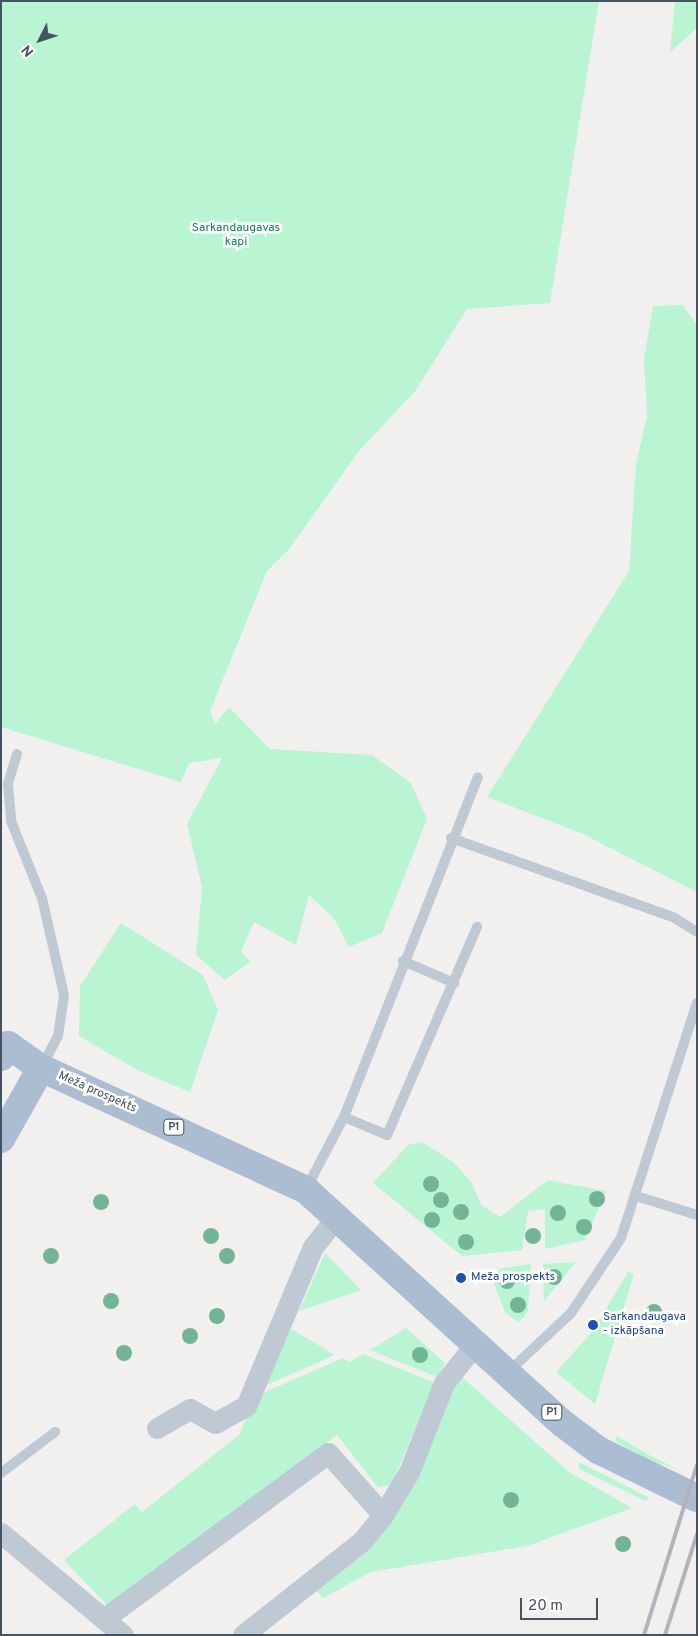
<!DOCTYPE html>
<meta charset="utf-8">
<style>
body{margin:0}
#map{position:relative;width:698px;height:1636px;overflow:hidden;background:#f2efef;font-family:Overpass,sans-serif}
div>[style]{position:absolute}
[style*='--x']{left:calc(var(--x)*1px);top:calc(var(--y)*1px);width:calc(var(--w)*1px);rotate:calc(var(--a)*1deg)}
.green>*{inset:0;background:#b9f4d3}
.lane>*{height:10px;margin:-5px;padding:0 5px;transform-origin:5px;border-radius:5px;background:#bfc9d3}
.street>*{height:21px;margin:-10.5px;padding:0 10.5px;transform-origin:10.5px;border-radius:10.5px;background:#bfc9d3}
.primary>*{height:28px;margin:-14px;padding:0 14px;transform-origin:14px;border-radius:14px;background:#acbdd1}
.rail>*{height:4px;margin:-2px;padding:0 2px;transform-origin:2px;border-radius:2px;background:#b1b4bb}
.trees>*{width:16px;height:16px;margin:-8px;border-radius:50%;background:#74b496}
.dots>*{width:14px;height:14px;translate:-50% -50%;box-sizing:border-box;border:2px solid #fff;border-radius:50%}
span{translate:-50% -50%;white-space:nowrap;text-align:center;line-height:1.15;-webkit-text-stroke:5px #fff;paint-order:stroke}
.shield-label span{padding:1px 4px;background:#fff;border:1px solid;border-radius:4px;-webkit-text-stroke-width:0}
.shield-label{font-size:11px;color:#45525f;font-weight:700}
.park-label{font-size:12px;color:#0d844e}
.street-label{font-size:12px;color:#45525f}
.transit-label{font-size:12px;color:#164399}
.left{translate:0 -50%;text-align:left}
.frame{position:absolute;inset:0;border:2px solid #45525f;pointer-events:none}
.north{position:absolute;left:15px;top:15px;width:50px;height:50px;-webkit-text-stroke:4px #fff;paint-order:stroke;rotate:229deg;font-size:14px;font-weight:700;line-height:20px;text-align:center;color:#45525f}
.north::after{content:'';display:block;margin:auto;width:18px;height:22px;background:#45525f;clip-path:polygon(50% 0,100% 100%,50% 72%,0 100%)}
.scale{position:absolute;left:520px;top:1598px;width:78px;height:22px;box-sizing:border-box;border:2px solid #45525f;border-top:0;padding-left:6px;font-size:15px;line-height:18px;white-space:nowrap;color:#45525f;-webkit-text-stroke:4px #fff;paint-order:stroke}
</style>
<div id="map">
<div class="green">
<div style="clip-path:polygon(1px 1px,599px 1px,550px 303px,467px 309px,416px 390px,359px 451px,290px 548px,267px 571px,210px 711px,215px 724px,229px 707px,270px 749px,372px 755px,411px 783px,427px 819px,382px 933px,349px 947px,333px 917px,309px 895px,296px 945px,254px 922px,241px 951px,250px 962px,225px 980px,196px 955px,202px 887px,187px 824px,222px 758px,189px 763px,181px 782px,1px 727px)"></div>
<div style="clip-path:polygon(675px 1px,697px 1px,697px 28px,670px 52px)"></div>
<div style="clip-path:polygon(683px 305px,697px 325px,697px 892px,583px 834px,487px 797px,629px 571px,636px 464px,647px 416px,644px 359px,653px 306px)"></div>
<div style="clip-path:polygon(121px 923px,203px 975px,218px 1010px,190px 1092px,141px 1072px,79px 1036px,80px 986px)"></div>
<div style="clip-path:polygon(422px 1142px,453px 1162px,472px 1183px,481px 1205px,500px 1217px,548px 1180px,606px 1191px,585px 1240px,545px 1249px,545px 1209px,528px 1211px,522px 1250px,462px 1256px,373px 1183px,408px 1145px)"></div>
<div style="clip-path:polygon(325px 1253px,361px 1290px,299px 1311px)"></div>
<div style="clip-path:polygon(576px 1262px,544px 1301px,543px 1264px)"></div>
<div style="clip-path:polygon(531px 1264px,528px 1311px,519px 1323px,505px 1312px,489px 1270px)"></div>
<div style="clip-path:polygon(628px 1272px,634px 1274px,595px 1404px,556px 1372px,592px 1332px)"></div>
<div style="clip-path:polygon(406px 1328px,445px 1363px,437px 1377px,370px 1350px)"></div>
<div style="clip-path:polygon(291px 1329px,335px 1355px,264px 1386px)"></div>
<div style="clip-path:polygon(363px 1354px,435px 1383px,391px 1485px,378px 1487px,337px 1435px,108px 1606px,64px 1560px,135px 1504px,142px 1512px,239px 1435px,256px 1396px,343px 1358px,349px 1362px)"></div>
<div style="clip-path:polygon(463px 1378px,569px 1472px,632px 1508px,527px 1546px,371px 1572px,323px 1598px,314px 1588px,362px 1551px,456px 1380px)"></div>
<div style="clip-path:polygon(617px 1436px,649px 1455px,679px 1470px,647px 1459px,615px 1441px)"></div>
<div style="clip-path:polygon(579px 1462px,648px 1497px,646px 1501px,579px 1469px)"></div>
</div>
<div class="lane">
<div style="--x:17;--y:754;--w:31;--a:107"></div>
<div style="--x:8;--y:784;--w:37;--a:85"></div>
<div style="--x:11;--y:821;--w:83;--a:68.1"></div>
<div style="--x:42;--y:898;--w:99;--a:77.2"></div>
<div style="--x:64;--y:995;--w:41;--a:98.3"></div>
<div style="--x:58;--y:1036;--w:36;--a:118"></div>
<div style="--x:451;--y:838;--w:236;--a:19.6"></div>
<div style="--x:673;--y:917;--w:28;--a:32"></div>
<div style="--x:403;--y:961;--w:56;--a:23.3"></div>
<div style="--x:344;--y:1117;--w:47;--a:22.7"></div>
<div style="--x:387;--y:1135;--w:227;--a:-66.6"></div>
<div style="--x:306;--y:1189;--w:81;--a:-62.2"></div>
<div style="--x:344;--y:1117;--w:365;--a:-68.5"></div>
<div style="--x:636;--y:1196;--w:64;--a:17.3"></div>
<div style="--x:508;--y:1372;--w:86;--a:-43.1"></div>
<div style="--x:571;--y:1313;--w:90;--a:-56.3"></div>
<div style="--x:621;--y:1238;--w:247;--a:-72.1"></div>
<div style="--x:1;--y:1473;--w:68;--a:-37.2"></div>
</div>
<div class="street">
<div style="--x:157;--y:1428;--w:38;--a:-30"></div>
<div style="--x:190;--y:1409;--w:29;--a:29"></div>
<div style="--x:215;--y:1423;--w:35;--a:-29"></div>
<div style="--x:246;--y:1406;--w:173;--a:-67.2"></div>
<div style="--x:313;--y:1247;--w:39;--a:-52"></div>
<div style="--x:1;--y:1533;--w:159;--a:39.9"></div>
<div style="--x:105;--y:1618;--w:277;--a:-36.5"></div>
<div style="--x:328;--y:1453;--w:83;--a:48.4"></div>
<div style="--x:243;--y:1635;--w:152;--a:-38.3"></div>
<div style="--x:362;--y:1541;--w:33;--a:-51"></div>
<div style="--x:383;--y:1515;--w:50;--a:-58.8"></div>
<div style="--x:409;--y:1472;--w:96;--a:-68.5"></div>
<div style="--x:444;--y:1383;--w:51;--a:-51.3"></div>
</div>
<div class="primary">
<div style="--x:1;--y:1057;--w:14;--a:-60"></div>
<div style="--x:8;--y:1045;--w:40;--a:34.9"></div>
<div style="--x:41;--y:1068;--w:292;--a:24.7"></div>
<div style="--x:306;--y:1190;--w:346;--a:42.3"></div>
<div style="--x:562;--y:1423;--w:45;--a:36.9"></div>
<div style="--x:598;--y:1450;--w:110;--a:25.9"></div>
<div style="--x:1;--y:1139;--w:81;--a:-60.6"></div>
</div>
<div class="rail">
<div style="--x:644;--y:1635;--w:178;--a:-72.7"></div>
<div style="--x:665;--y:1635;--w:106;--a:-72.4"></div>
</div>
<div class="trees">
<div style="left:431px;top:1184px"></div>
<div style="left:597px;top:1199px"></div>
<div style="left:441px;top:1200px"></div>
<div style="left:101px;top:1202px"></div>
<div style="left:461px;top:1212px"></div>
<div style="left:558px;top:1213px"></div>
<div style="left:432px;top:1220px"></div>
<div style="left:584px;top:1227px"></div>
<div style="left:211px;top:1236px"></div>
<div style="left:533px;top:1236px"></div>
<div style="left:466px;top:1242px"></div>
<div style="left:51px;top:1256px"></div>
<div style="left:227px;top:1256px"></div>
<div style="left:554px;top:1277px"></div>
<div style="left:507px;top:1281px"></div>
<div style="left:111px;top:1301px"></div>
<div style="left:518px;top:1305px"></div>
<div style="left:654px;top:1312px"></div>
<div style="left:217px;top:1316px"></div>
<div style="left:190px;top:1336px"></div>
<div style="left:124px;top:1353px"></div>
<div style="left:420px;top:1355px"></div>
<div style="left:511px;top:1500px"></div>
<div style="left:623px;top:1544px"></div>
</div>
<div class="dots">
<div style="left:461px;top:1278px;background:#1a4fb4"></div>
<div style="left:593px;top:1325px;background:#1a4fb4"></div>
</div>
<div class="shield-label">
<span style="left:174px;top:1127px">P1</span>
<span style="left:552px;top:1412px">P1</span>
</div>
<div class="park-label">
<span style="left:236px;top:236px">Sarkandaugavas<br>kapi</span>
</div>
<div class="street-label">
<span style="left:97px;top:1093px;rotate:24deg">Meža prospekts</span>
</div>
<div class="transit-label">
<span class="left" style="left:471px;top:1278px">Meža prospekts</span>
<span class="left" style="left:603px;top:1325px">Sarkandaugava<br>- izkāpšana</span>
</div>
<div class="frame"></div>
<div class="north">N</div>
<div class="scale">20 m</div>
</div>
